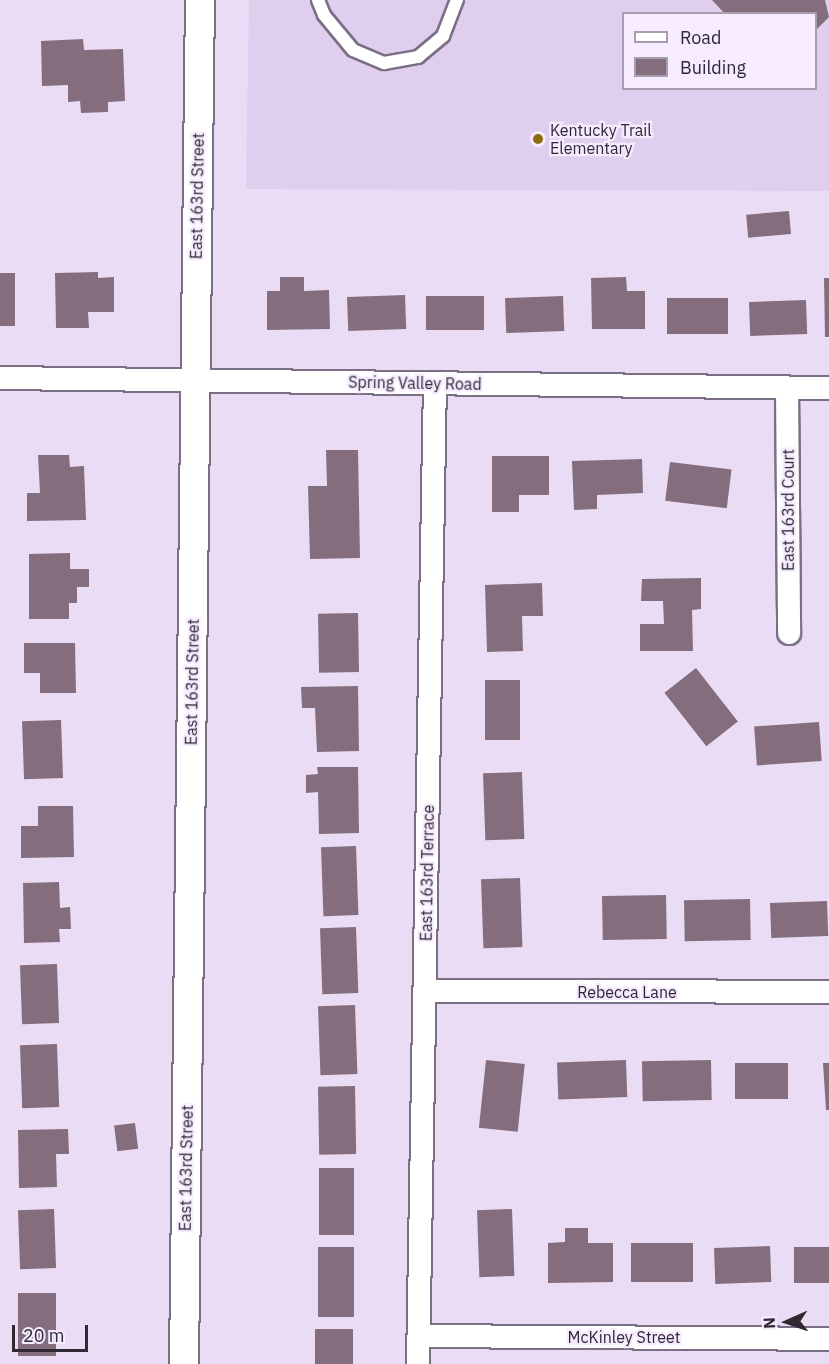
<!DOCTYPE html>
<style>
body{margin:0}
#map{position:relative;width:829px;height:1364px;overflow:hidden;background:#eadcf5;font-family:"IBM Plex Sans",sans-serif}
div>[style]{position:absolute}
[style*='--x']{left:calc(var(--x)*1px);top:calc(var(--y)*1px);width:calc(var(--w)*1px);rotate:calc(var(--a)*1deg)}
.built>*{inset:0;background:#dfceed}
.building>*{inset:0;background:#846e7d;transform-origin:0 0}
.roads{filter:drop-shadow(2px 0 #7b6f85) drop-shadow(-2px 0 #7b6f85) drop-shadow(0 2px #7b6f85) drop-shadow(0 -2px #7b6f85)}
.service>*{height:12px;margin:-6px;padding:0 6px;transform-origin:6px;border-radius:6px;background:#fff}
.minor>*{height:22px;margin:-11px;padding:0 11px;transform-origin:11px;border-radius:11px;background:#fff}
.tertiary>*{height:28px;margin:-14px;padding:0 14px;transform-origin:14px;border-radius:14px;background:#fff}
.dots>*{width:16px;height:16px;translate:-50% -50%;box-sizing:border-box;border:3px solid #f6ebff;border-radius:50%}
span{translate:-50% -50%;white-space:nowrap;text-align:center;line-height:1.15;-webkit-text-stroke:4.5px #f6ebff;paint-order:stroke}
.poi-label{font-size:16px;color:#2e2933}
.left{translate:0 -50%;text-align:left}
.street-label{font-size:16px;color:#2e2933}
.legend{position:absolute;left:622px;top:12px;width:195px;height:78px;box-sizing:border-box;background:#f6ebff;border:2px solid #a69dad;margin:0;padding:8px 10px;list-style:none;font-size:18px;color:#2e2933}
.legend li{display:flex;align-items:center;gap:12px;height:30px}
.legend b{width:30px;border:2px solid #a69dad}
.north{position:absolute;left:757px;top:1292px;width:60px;height:60px;-webkit-text-stroke:4px #f6ebff;paint-order:stroke;rotate:267deg;font-size:16px;font-weight:700;line-height:24px;text-align:center;color:#2e2933}
.north::after{content:'';display:block;margin:auto;width:21px;height:27px;background:#2e2933;clip-path:polygon(50% 0,100% 100%,50% 72%,0 100%)}
.scale{position:absolute;left:12px;top:1325px;width:76px;height:27px;box-sizing:border-box;border:3px solid #2e2933;border-top:0;padding-left:8px;font-size:18px;line-height:21px;white-space:nowrap;color:#2e2933;-webkit-text-stroke:4px #f6ebff;paint-order:stroke}
</style>
<div id="map">
<div class="built">
<div style="clip-path:polygon(evenodd,249px 0,829px 0,829px 191px,246px 189px,249px 0,624px 14px,816px 14px,816px 88px,624px 88px,624px 14px)"></div>
</div>
<div class="building">
<div style="clip-path:polygon(712px 0,825px 0,829px 17px,816px 30px,816px 14px,725px 14px)"></div>
<div style="clip-path:polygon(83px 39px,84px 50px,123px 49px,125px 101px,108px 102px,108px 112px,81px 113px,80px 101px,68px 102px,68px 85px,42px 86px,41px 41px)"></div>
<div style="left:789px;top:211px;width:23px;height:43px;rotate:85deg"></div>
<div style="clip-path:polygon(98px 272px,98px 278px,114px 277px,114px 312px,88px 312px,89px 328px,56px 328px,55px 273px)"></div>
<div style="left:0;top:273px;width:15px;height:53px"></div>
<div style="clip-path:polygon(280px 277px,304px 277px,304px 291px,329px 290px,330px 329px,267px 330px,267px 291px,280px 291px)"></div>
<div style="clip-path:polygon(626px 277px,627px 291px,645px 291px,645px 329px,592px 329px,591px 278px)"></div>
<div style="clip-path:polygon(824px 278px,829px 278px,829px 337px,825px 337px)"></div>
<div style="left:405px;top:295px;width:34px;height:58px;rotate:88deg"></div>
<div style="left:484px;top:296px;width:34px;height:58px;rotate:90deg"></div>
<div style="left:563px;top:296px;width:35px;height:58px;rotate:88deg"></div>
<div style="left:728px;top:298px;width:36px;height:61px;rotate:90deg"></div>
<div style="left:806px;top:300px;width:34px;height:57px;rotate:88deg"></div>
<div style="clip-path:polygon(326px 450px,358px 450px,360px 558px,310px 559px,308px 486px,327px 486px)"></div>
<div style="clip-path:polygon(38px 455px,69px 455px,70px 467px,84px 466px,86px 520px,27px 521px,27px 493px,40px 493px)"></div>
<div style="clip-path:polygon(492px 456px,549px 456px,549px 495px,519px 495px,519px 512px,492px 512px)"></div>
<div style="clip-path:polygon(642px 459px,643px 493px,597px 495px,597px 509px,574px 510px,572px 461px)"></div>
<div style="left:670px;top:462px;width:62px;height:39px;rotate:7deg"></div>
<div style="clip-path:polygon(70px 553px,70px 569px,89px 569px,89px 587px,77px 587px,77px 603px,69px 603px,69px 619px,29px 619px,29px 554px)"></div>
<div style="clip-path:polygon(701px 578px,701px 609px,692px 610px,693px 651px,640px 651px,640px 624px,664px 624px,663px 601px,641px 601px,642px 579px)"></div>
<div style="clip-path:polygon(542px 583px,543px 616px,522px 616px,523px 651px,487px 652px,485px 585px)"></div>
<div style="left:358px;top:613px;width:59px;height:40px;rotate:89deg"></div>
<div style="clip-path:polygon(24px 643px,75px 643px,76px 693px,40px 693px,40px 673px,24px 673px)"></div>
<div style="left:696px;top:668px;width:68px;height:40px;rotate:52deg"></div>
<div style="left:485px;top:680px;width:35px;height:60px"></div>
<div style="clip-path:polygon(358px 686px,359px 751px,317px 752px,315px 708px,302px 708px,301px 687px)"></div>
<div style="left:61px;top:720px;width:58px;height:39px;rotate:88deg"></div>
<div style="left:819px;top:722px;width:39px;height:65px;rotate:86deg"></div>
<div style="clip-path:polygon(317px 767px,358px 767px,359px 833px,319px 834px,318px 792px,306px 793px,306px 775px,318px 774px)"></div>
<div style="left:522px;top:772px;width:67px;height:39px;rotate:88deg"></div>
<div style="clip-path:polygon(38px 806px,73px 806px,74px 857px,21px 858px,21px 826px,38px 826px)"></div>
<div style="left:356px;top:846px;width:69px;height:35px;rotate:88deg"></div>
<div style="left:520px;top:878px;width:69px;height:39px;rotate:88deg"></div>
<div style="clip-path:polygon(59px 882px,60px 908px,70px 907px,71px 929px,59px 929px,60px 942px,24px 943px,23px 883px)"></div>
<div style="left:666px;top:895px;width:44px;height:64px;rotate:89deg"></div>
<div style="left:750px;top:899px;width:41px;height:66px;rotate:89deg"></div>
<div style="left:827px;top:901px;width:35px;height:57px;rotate:88deg"></div>
<div style="left:356px;top:927px;width:66px;height:36px;rotate:88deg"></div>
<div style="left:57px;top:964px;width:59px;height:37px;rotate:88deg"></div>
<div style="left:355px;top:1005px;width:69px;height:37px;rotate:88deg"></div>
<div style="left:57px;top:1044px;width:63px;height:37px;rotate:88deg"></div>
<div style="left:486px;top:1060px;width:39px;height:68px;rotate:6deg"></div>
<div style="left:626px;top:1060px;width:37px;height:69px;rotate:88deg"></div>
<div style="left:711px;top:1060px;width:40px;height:69px;rotate:89deg"></div>
<div style="left:788px;top:1063px;width:36px;height:53px;rotate:90deg"></div>
<div style="clip-path:polygon(823px 1063px,829px 1063px,829px 1110px,826px 1110px)"></div>
<div style="left:355px;top:1086px;width:68px;height:37px;rotate:89deg"></div>
<div style="left:135px;top:1123px;width:26px;height:21px;rotate:83deg"></div>
<div style="clip-path:polygon(68px 1129px,69px 1154px,56px 1154px,57px 1187px,19px 1188px,18px 1130px)"></div>
<div style="left:319px;top:1168px;width:35px;height:67px"></div>
<div style="left:54px;top:1209px;width:59px;height:36px;rotate:88deg"></div>
<div style="left:512px;top:1209px;width:67px;height:35px;rotate:88deg"></div>
<div style="clip-path:polygon(565px 1228px,588px 1228px,588px 1243px,613px 1243px,613px 1282px,548px 1283px,548px 1243px,565px 1242px)"></div>
<div style="left:693px;top:1243px;width:39px;height:62px;rotate:90deg"></div>
<div style="left:770px;top:1246px;width:36px;height:56px;rotate:88deg"></div>
<div style="left:318px;top:1247px;width:36px;height:70px"></div>
<div style="left:829px;top:1247px;width:36px;height:35px;rotate:90deg"></div>
<div style="left:56px;top:1293px;width:63px;height:38px;rotate:90deg"></div>
<div style="left:315px;top:1329px;width:38px;height:35px"></div>
</div>
<div class="roads">
<div class="service">
<div style="--x:318;--y:0;--w:16;--a:68"></div>
<div style="--x:324;--y:15;--w:45;--a:50.4"></div>
<div style="--x:353;--y:50;--w:34;--a:23"></div>
<div style="--x:384;--y:63;--w:35;--a:-10"></div>
<div style="--x:418;--y:57;--w:33;--a:-40"></div>
<div style="--x:443;--y:36;--w:39;--a:-69"></div>
</div>
<div class="minor">
<div style="--x:0;--y:378;--w:829;--a:0.69"></div>
<div style="--x:787;--y:388;--w:245;--a:89.5"></div>
<div style="--x:425;--y:991;--w:404;--a:0.1"></div>
<div style="--x:419;--y:1336;--w:410;--a:0.4"></div>
<div style="--x:418;--y:1364;--w:981;--a:-89.01"></div>
</div>
<div class="tertiary">
<div style="--x:184;--y:1364;--w:1364;--a:-89.33"></div>
</div>
</div>
<div class="dots">
<div style="left:538px;top:139px;background:#8f690f"></div>
</div>
<div class="poi-label">
<span class="left" style="left:550px;top:139px">Kentucky Trail<br>Elementary</span>
</div>
<div class="street-label">
<span style="left:197px;top:196px;rotate:-89deg">East 163rd Street</span>
<span style="left:415px;top:383px;rotate:1deg">Spring Valley Road</span>
<span style="left:788px;top:510px;rotate:-90deg">East 163rd Court</span>
<span style="left:192px;top:682px;rotate:-89deg">East 163rd Street</span>
<span style="left:427px;top:873px;rotate:-89deg">East 163rd Terrace</span>
<span style="left:627px;top:992px">Rebecca Lane</span>
<span style="left:186px;top:1168px;rotate:-89deg">East 163rd Street</span>
<span style="left:624px;top:1337px">McKinley Street</span>
</div>
<ul class="legend">
<li><b style="height:8px;background:#fff"></b>Road</li>
<li><b style="height:16px;background:#846e7d"></b>Building</li>
</ul>
<div class="north">N</div>
<div class="scale">20 m</div>
</div>
